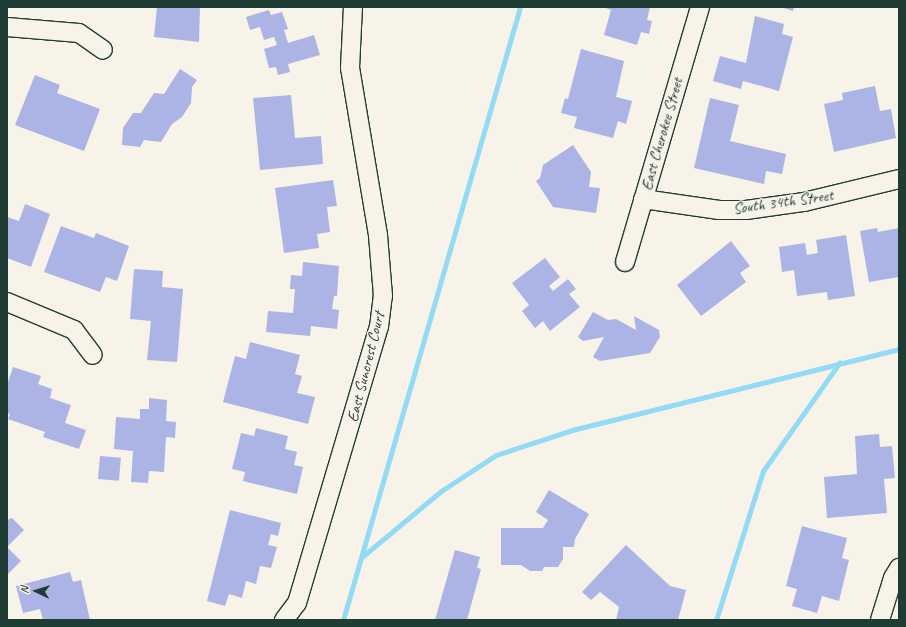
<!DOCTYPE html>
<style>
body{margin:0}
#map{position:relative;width:906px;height:627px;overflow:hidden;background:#f7f3e8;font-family:Caveat,sans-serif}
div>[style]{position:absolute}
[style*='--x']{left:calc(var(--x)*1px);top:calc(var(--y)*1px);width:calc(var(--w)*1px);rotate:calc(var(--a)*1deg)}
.stream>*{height:5px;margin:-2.5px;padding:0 2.5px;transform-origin:2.5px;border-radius:2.5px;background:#93dbf5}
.building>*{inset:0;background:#abb4e4;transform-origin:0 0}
.roads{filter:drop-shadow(1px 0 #1f3d34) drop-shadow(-1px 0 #1f3d34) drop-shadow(0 1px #1f3d34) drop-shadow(0 -1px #1f3d34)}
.minor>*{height:18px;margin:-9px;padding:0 9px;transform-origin:9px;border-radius:9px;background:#f7f3e8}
span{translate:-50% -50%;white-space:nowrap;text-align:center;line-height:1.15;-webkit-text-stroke:3px #f7f3e8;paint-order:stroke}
.street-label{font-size:16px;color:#1f3d34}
.frame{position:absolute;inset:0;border:8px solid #1f3d34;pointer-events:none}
.north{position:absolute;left:16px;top:571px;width:40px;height:40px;-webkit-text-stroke:3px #f7f3e8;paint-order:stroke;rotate:274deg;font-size:11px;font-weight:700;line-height:16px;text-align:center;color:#1f3d34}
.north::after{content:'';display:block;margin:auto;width:14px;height:18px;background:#1f3d34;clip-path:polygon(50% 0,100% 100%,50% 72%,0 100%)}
</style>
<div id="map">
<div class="stream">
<div style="--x:363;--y:556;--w:102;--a:-39.8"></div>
<div style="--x:441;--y:491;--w:66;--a:-33.2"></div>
<div style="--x:496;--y:455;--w:80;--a:-18.2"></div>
<div style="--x:572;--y:430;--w:337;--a:-13.9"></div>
<div style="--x:343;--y:620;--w:638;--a:-73.89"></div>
<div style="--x:716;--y:620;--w:156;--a:-72.5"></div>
<div style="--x:763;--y:471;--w:133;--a:-54.8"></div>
</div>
<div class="building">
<div style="clip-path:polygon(157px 7px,200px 7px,199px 42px,154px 37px)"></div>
<div style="clip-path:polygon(603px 7px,650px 7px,647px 20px,652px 21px,649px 34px,641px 32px,637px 45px,604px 35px,611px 10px)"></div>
<div style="clip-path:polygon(781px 7px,794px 7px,793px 11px)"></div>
<div style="clip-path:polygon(269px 10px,271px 15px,282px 12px,288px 29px,284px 30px,288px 43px,314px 35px,320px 55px,288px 64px,290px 72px,278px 75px,276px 67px,269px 68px,264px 49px,277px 45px,274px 37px,264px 40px,260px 27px,250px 30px,246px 17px)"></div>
<div style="clip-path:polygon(755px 16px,784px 24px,782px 34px,793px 37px,779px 91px,743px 81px,741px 89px,713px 81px,720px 56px,746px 63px)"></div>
<div style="clip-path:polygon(581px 49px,624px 61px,616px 97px,632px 101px,626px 124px,618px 121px,613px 138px,574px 128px,577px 117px,561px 113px,565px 98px,568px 99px)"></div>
<div style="clip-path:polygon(180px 69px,197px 80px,192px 87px,191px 103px,182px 117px,172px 124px,161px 142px,144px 140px,140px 147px,122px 145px,123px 128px,133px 113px,141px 113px,154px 93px,164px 94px)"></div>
<div style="clip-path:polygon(35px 75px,60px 85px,57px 93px,100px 109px,84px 151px,15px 125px)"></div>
<div style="clip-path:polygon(875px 86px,880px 111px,891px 109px,896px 138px,834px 152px,824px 104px,843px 100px,842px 93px)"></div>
<div style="clip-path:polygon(291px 95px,295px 138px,321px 136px,323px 164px,260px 170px,253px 98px)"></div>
<div style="clip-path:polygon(710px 98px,739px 105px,730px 141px,786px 154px,782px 174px,766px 171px,764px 184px,694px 168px)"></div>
<div style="clip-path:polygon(573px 145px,591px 172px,589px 187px,600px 188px,596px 213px,553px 207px,536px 181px,540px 178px,543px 165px)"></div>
<div style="clip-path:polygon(333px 180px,337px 206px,327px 207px,330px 232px,317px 234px,319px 248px,284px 253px,275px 188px)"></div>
<div style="clip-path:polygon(25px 204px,50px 214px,31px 267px,7px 258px,7px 217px,19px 221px)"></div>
<div style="clip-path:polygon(61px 226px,94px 238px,96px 233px,129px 246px,117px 281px,106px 277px,100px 292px,44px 272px)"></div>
<div style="clip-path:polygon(877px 228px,878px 232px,899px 228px,899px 277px,869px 282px,860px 231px)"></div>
<div style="clip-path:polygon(846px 235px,855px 296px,828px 300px,827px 292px,797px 296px,794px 270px,782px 272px,779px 247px,805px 243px,807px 255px,818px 253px,816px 240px)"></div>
<div style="clip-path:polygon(731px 241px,750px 266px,740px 273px,746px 282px,701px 316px,677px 285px)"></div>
<div style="clip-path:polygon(545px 258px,560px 277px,549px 286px,553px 291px,568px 279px,576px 289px,569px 294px,580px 307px,550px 331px,543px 321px,535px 328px,522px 311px,529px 305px,512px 283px)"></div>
<div style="clip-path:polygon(303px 262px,339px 266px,337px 296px,334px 296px,332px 309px,339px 310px,337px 329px,311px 326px,310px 336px,266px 332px,268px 311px,293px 313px,295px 289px,290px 289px,291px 275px,302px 276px)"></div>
<div style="clip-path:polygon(134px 269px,163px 271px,162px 287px,183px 289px,177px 362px,147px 360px,151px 321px,130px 319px)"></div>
<div style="clip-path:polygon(593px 312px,608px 320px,616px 319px,636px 330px,634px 316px,659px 330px,660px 337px,650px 353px,600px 361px,593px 357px,604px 337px,583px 341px,578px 337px)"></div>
<div style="clip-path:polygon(250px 342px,300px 355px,295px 374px,302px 376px,297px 393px,315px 397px,308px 424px,223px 402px,235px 356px,246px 359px)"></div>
<div style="clip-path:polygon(13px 367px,41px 376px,38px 384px,52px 389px,50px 398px,71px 405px,65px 423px,86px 430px,79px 449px,43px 437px,45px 432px,8px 419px,10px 414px,7px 413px,7px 385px)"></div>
<div style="clip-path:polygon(149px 398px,167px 400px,166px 421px,176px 422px,175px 438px,166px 437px,164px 472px,149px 471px,148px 483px,131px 482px,133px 451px,114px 449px,116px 417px,140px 419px,140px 409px,149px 409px)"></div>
<div style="clip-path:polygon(256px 428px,288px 436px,285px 449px,297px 452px,294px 465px,303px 467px,297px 494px,243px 481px,245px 472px,232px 469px,241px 433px,254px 436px)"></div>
<div style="clip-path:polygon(879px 434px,880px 447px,892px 446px,895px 478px,884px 479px,887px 513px,827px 518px,824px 477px,857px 474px,855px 436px)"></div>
<div style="left:100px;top:456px;width:21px;height:23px;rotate:5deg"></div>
<div style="clip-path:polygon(549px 490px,589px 514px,575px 539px,574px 547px,563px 547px,563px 559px,558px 567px,544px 567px,542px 571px,530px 571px,521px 565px,501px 565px,501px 528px,543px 528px,548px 520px,536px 512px)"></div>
<div style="clip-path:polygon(230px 510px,281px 523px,278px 536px,271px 534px,268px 545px,277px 547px,271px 568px,260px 566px,256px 584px,246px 581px,242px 598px,229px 594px,225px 606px,207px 601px)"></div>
<div style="clip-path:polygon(12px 518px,24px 530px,7px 547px,7px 520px)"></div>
<div style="clip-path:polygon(802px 526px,847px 538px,842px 558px,849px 560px,839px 601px,822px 596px,817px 613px,792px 606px,797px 589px,786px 586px)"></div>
<div style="clip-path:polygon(626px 545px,670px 586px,686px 590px,678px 620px,616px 620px,619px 607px,600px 592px,591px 600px,582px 592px)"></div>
<div style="clip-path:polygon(7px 547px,21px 561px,7px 575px)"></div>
<div style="clip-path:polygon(455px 550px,480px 557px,477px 568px,481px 569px,467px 620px,435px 620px)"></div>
<div style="clip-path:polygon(70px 572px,73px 582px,81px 580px,90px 620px,43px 620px,40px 609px,23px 613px,16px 586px)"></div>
</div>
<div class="roads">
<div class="minor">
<div style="--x:7;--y:27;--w:72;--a:4.8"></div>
<div style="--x:79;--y:33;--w:29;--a:35"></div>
<div style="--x:643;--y:199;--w:77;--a:8.2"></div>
<div style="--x:719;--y:210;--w:27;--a:0"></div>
<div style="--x:746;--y:210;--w:59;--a:-7.9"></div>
<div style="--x:804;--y:202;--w:98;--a:-13.6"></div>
<div style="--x:625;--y:262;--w:266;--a:-73.6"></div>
<div style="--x:7;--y:302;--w:73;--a:22.7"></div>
<div style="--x:74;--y:330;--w:31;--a:53"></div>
<div style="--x:284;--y:620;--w:21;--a:-53"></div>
<div style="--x:297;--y:603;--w:288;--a:-73.5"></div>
<div style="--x:379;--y:327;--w:31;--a:-83"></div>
<div style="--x:383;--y:296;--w:61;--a:-94.7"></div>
<div style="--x:378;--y:235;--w:169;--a:-99.5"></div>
<div style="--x:350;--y:68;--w:61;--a:-87.2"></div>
<div style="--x:880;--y:620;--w:44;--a:-72.8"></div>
<div style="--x:893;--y:578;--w:12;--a:-59"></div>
</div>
</div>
<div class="street-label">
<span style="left:662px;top:134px;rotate:-74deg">East Cherokee Street</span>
<span style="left:783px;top:202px;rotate:-8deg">South 34th Street</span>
<span style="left:366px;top:367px;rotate:-76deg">East Suncrest Court</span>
</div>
<div class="frame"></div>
<div class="north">N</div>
</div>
